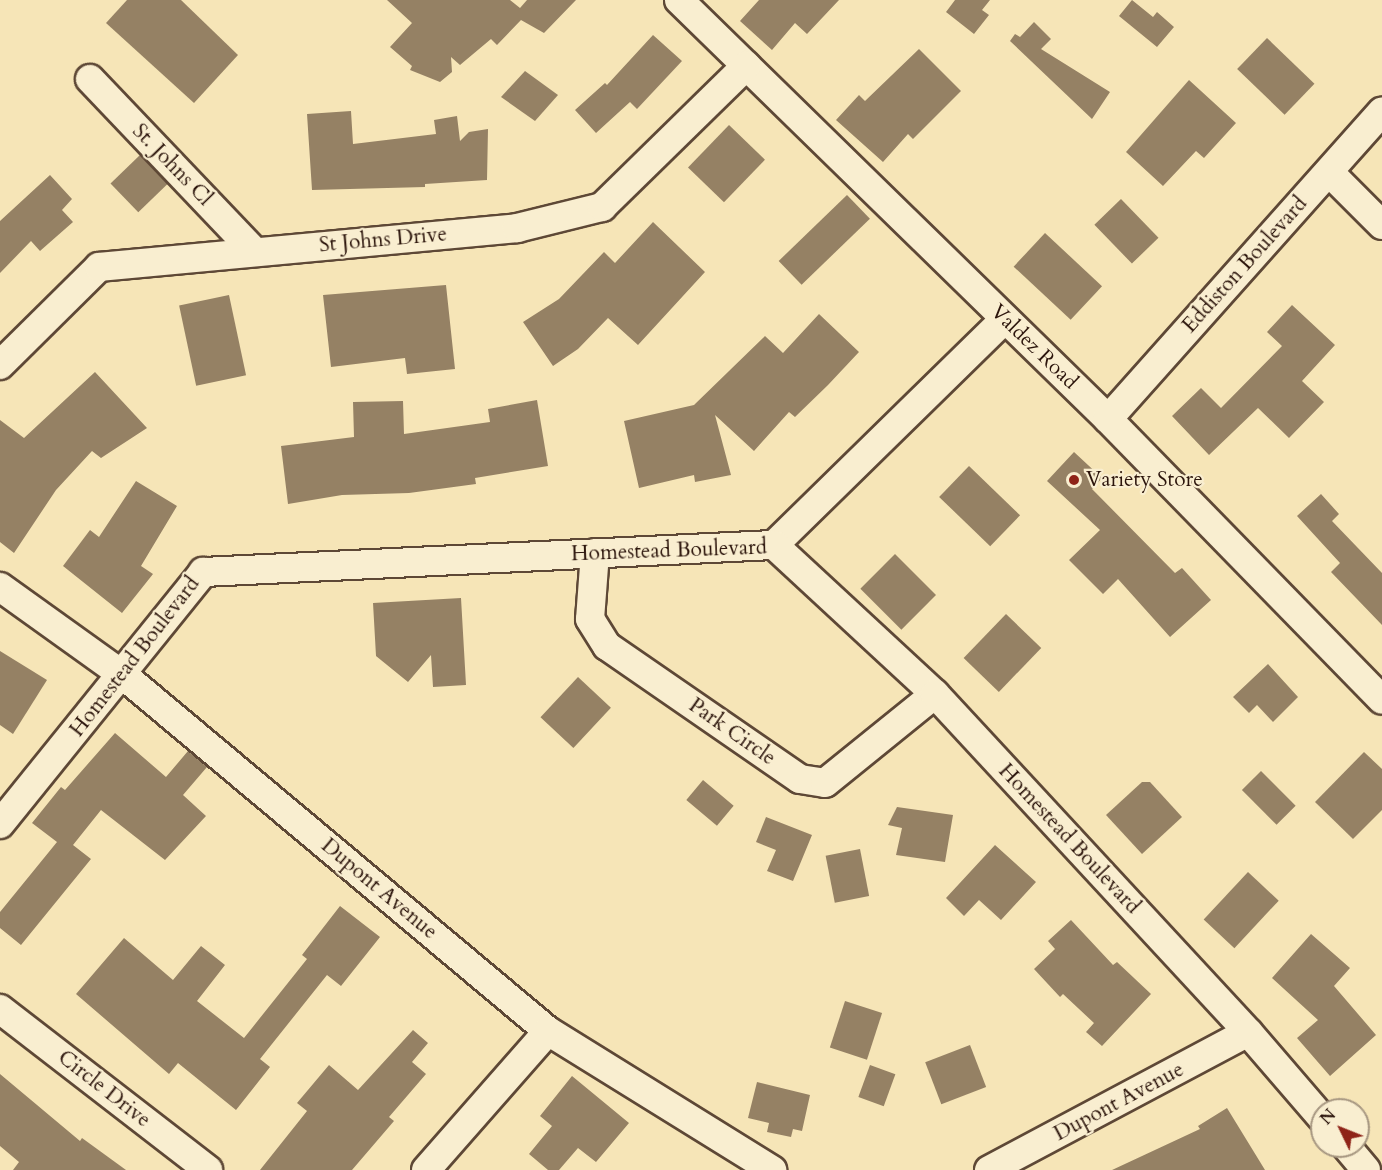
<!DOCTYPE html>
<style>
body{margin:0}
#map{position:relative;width:1382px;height:1170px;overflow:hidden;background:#f6e5b7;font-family:Cardo,serif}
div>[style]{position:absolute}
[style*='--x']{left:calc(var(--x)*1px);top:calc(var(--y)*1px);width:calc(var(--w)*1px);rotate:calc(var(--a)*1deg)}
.building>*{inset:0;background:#958164;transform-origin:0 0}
.roads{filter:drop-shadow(2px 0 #5e4836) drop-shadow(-2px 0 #5e4836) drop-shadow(0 2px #5e4836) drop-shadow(0 -2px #5e4836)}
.minor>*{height:28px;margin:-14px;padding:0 14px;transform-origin:14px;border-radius:14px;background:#f9eed0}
.dots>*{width:16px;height:16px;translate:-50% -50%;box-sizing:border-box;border:3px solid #f9eed0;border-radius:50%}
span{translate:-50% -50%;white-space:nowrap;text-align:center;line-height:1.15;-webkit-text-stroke:4.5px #f9eed0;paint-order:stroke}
.street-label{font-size:21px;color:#2b140b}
.poi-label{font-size:21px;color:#2b140b}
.left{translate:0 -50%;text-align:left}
.north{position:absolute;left:1310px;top:1098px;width:60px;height:60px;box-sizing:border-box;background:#f9eed0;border:2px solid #a79781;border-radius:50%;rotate:313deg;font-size:16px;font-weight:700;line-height:24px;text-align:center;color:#2b140b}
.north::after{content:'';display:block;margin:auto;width:21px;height:27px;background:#8f2418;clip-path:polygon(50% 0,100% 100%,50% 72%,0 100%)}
</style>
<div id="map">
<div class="building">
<div style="clip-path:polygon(127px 0,181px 0,238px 55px,194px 103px,106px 23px)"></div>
<div style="clip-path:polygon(387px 0,510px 0,520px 8px,527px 0,576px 0,544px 33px,521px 20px,497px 45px,491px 39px,460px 65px,451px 57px,452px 72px,440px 82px,410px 70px,412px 66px,390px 47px,412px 23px)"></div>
<div style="clip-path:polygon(759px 0,839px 0,807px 34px,795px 23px,772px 50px,740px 21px)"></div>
<div style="clip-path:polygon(955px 0,990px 0,982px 10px,989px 15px,974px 34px,946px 12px)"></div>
<div style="clip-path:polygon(1132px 0,1153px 17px,1157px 12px,1174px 27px,1157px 47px,1119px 16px)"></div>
<div style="clip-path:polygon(1034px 22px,1051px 39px,1041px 49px,1110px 92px,1092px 119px,1010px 41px,1015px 34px,1020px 37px)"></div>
<div style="clip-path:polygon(653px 35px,682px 61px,637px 109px,630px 102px,596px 133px,575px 110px,605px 83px,607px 85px)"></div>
<div style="left:1267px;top:38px;width:66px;height:43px;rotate:44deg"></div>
<div style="clip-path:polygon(919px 49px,961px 91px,913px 139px,908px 134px,883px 162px,836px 120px,859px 95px,865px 101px)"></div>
<div style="clip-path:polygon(525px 71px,558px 95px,535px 121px,501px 97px)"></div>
<div style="clip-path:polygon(1189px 80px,1236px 123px,1204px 158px,1196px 151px,1163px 186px,1126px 152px)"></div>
<div style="clip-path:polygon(351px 111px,353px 144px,436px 134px,434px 120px,457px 116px,460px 141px,469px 132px,488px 129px,487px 180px,425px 184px,425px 187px,312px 190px,307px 114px)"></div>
<div style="left:729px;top:125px;width:50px;height:59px;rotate:44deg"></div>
<div style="left:140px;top:155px;width:40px;height:41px;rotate:46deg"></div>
<div style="clip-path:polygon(50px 175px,72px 199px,62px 210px,73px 222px,40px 251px,31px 241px,0 273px,0 221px)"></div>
<div style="left:847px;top:195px;width:33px;height:95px;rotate:46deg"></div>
<div style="left:1121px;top:199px;width:54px;height:37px;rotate:46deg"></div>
<div style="clip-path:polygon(653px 222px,705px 272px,638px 345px,608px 318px,578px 349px,553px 366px,523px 322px,559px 299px,604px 252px,615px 263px)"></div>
<div style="left:1045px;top:233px;width:78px;height:46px;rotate:43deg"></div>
<div style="clip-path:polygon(446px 285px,455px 369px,407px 374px,405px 358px,331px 367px,323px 295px)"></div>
<div style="left:229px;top:295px;width:82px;height:51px;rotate:78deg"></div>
<div style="clip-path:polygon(1292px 305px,1335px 345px,1302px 381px,1324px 402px,1289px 438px,1258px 408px,1209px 455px,1172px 416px,1201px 388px,1221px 408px,1282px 346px,1267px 332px)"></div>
<div style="clip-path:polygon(819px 314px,859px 352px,828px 385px,795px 417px,789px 412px,754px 451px,715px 415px,731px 475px,695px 482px,694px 475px,639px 488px,624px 421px,694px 405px,765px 336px,783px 353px)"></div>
<div style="clip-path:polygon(95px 372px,147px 428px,101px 458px,92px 451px,56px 490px,14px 553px,0 542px,0 420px,24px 438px)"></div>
<div style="clip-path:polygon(537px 400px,548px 466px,475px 478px,476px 484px,409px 493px,342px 495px,288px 504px,281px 446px,354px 437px,353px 402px,403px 401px,404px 434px,490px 422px,488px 409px)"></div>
<div style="clip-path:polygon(1074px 452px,1102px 478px,1092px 489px,1175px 573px,1182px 568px,1211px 600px,1170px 637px,1118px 579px,1103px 594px,1069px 560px,1100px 530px,1047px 481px)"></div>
<div style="left:969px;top:466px;width:71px;height:43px;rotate:44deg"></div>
<div style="clip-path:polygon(136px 481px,177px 506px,141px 566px,153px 574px,122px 613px,63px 566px,90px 530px,99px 537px)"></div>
<div style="clip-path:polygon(1321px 494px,1339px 514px,1332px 521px,1382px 573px,1382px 625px,1331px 572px,1340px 563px,1297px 516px)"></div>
<div style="left:895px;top:554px;width:58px;height:49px;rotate:45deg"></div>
<div style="clip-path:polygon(461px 598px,466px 685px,433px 687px,431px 655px,408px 682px,376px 656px,373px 603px)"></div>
<div style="left:1006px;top:614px;width:49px;height:61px;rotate:44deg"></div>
<div style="clip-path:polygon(0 651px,47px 680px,13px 734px,0 725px)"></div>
<div style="clip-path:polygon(1268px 664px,1298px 697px,1273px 722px,1257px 705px,1249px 713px,1233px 697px)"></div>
<div style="left:578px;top:677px;width:45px;height:55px;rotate:43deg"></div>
<div style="clip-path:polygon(115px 733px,166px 777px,188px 751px,207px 767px,183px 795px,206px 816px,165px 860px,101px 810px,73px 845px,91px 859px,21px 945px,0 928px,0 912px,57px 842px,32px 823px,61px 787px,65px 790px)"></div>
<div style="clip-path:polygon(1364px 752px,1382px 769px,1382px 810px,1353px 839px,1315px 802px)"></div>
<div style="left:1261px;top:771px;width:49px;height:27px;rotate:45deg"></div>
<div style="left:703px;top:780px;width:40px;height:26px;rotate:40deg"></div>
<div style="clip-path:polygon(1142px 782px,1150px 782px,1182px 817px,1142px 854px,1106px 815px)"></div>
<div style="clip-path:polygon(897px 807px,953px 815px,945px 862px,896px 855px,902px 828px,888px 825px)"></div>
<div style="clip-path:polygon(766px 817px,812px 835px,793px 881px,767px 871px,776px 850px,756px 842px)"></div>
<div style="clip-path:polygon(995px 845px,1036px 882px,1001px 920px,979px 900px,964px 916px,946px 898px)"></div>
<div style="left:860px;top:849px;width:48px;height:35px;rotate:79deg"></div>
<div style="left:1248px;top:872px;width:42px;height:65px;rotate:43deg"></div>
<div style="clip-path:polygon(340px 906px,380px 937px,341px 986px,327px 975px,260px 1059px,270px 1067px,236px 1110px,178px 1063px,169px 1074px,76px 994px,124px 938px,173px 980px,201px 946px,225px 965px,197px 1001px,244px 1038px,307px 959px,302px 955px)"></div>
<div style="clip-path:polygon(1071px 920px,1113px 965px,1117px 962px,1151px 994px,1102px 1046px,1086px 1032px,1094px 1023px,1063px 994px,1060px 997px,1034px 969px,1055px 949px,1048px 941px)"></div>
<div style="clip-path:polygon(1311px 934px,1350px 968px,1334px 986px,1376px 1035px,1330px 1076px,1297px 1038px,1318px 1020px,1272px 978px)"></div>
<div style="left:845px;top:1001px;width:39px;height:49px;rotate:18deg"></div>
<div style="clip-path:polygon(413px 1030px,428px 1043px,412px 1062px,426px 1074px,389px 1117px,394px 1121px,352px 1170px,260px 1170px,307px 1111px,297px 1103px,329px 1065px,358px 1090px)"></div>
<div style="left:970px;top:1045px;width:45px;height:48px;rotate:69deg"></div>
<div style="left:870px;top:1065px;width:27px;height:34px;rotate:20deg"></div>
<div style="clip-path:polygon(0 1074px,80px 1141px,82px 1138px,126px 1170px,13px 1170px,19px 1162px,0 1146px)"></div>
<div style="clip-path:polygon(572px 1076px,629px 1123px,596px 1162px,578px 1148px,559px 1170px,548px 1170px,529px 1154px,552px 1126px,540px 1116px)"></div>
<div style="clip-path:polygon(757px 1082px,810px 1095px,802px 1131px,793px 1129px,791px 1137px,767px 1132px,769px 1123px,748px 1118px)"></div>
<div style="clip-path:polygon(1227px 1108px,1265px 1170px,1112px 1170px,1200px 1129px,1198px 1126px)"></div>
</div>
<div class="roads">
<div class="minor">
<div style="--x:679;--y:0;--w:600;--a:44.32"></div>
<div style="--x:1108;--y:419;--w:392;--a:45.7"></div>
<div style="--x:90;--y:79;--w:238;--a:46.4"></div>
<div style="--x:1329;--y:172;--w:75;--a:45"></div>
<div style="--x:0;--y:365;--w:139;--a:-44.7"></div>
<div style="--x:99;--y:267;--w:420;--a:-5.3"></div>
<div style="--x:517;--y:228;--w:88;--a:-13.9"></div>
<div style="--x:602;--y:207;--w:202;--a:-44.4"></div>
<div style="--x:1108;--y:419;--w:412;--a:-48.3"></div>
<div style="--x:774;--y:545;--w:323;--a:-44.4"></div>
<div style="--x:595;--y:553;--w:66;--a:94.3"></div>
<div style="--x:590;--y:619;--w:32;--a:58"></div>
<div style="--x:607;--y:646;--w:234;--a:34.6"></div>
<div style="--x:800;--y:779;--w:25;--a:9"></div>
<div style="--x:825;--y:783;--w:141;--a:-39"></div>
<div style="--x:0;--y:587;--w:151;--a:35.6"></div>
<div style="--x:123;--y:675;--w:554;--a:39.95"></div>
<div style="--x:548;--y:1031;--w:264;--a:31.8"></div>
<div style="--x:0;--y:824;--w:324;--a:-51.1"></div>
<div style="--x:203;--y:572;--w:572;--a:-2.71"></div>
<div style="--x:774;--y:545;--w:219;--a:42.8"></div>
<div style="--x:935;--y:694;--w:461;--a:47.2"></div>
<div style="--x:1248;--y:1032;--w:113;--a:49.3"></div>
<div style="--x:0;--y:1009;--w:263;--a:37.7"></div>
<div style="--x:1346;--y:1146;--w:31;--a:50"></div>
<div style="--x:426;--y:1170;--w:185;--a:-48.7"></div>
<div style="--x:989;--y:1170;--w:293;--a:-28"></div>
</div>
</div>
<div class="dots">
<div style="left:1074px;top:480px;background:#8f2418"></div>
</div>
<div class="street-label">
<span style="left:172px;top:165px;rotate:46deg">St. Johns Cl</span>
<span style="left:383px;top:240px;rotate:-5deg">St Johns Drive</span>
<span style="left:1245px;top:265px;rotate:-48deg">Eddiston Boulevard</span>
<span style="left:1034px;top:347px;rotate:44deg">Valdez Road</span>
<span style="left:669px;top:551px;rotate:-2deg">Homestead Boulevard</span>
<span style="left:135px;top:657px;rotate:-52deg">Homestead Boulevard</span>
<span style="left:732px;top:732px;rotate:35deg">Park Circle</span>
<span style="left:1069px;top:839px;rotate:47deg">Homestead Boulevard</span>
<span style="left:379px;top:889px;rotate:40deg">Dupont Avenue</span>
<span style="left:104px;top:1089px;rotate:38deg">Circle Drive</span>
<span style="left:1119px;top:1102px;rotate:-28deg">Dupont Avenue</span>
</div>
<div class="poi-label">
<span class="left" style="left:1086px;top:480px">Variety Store</span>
</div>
<div class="north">N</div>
</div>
